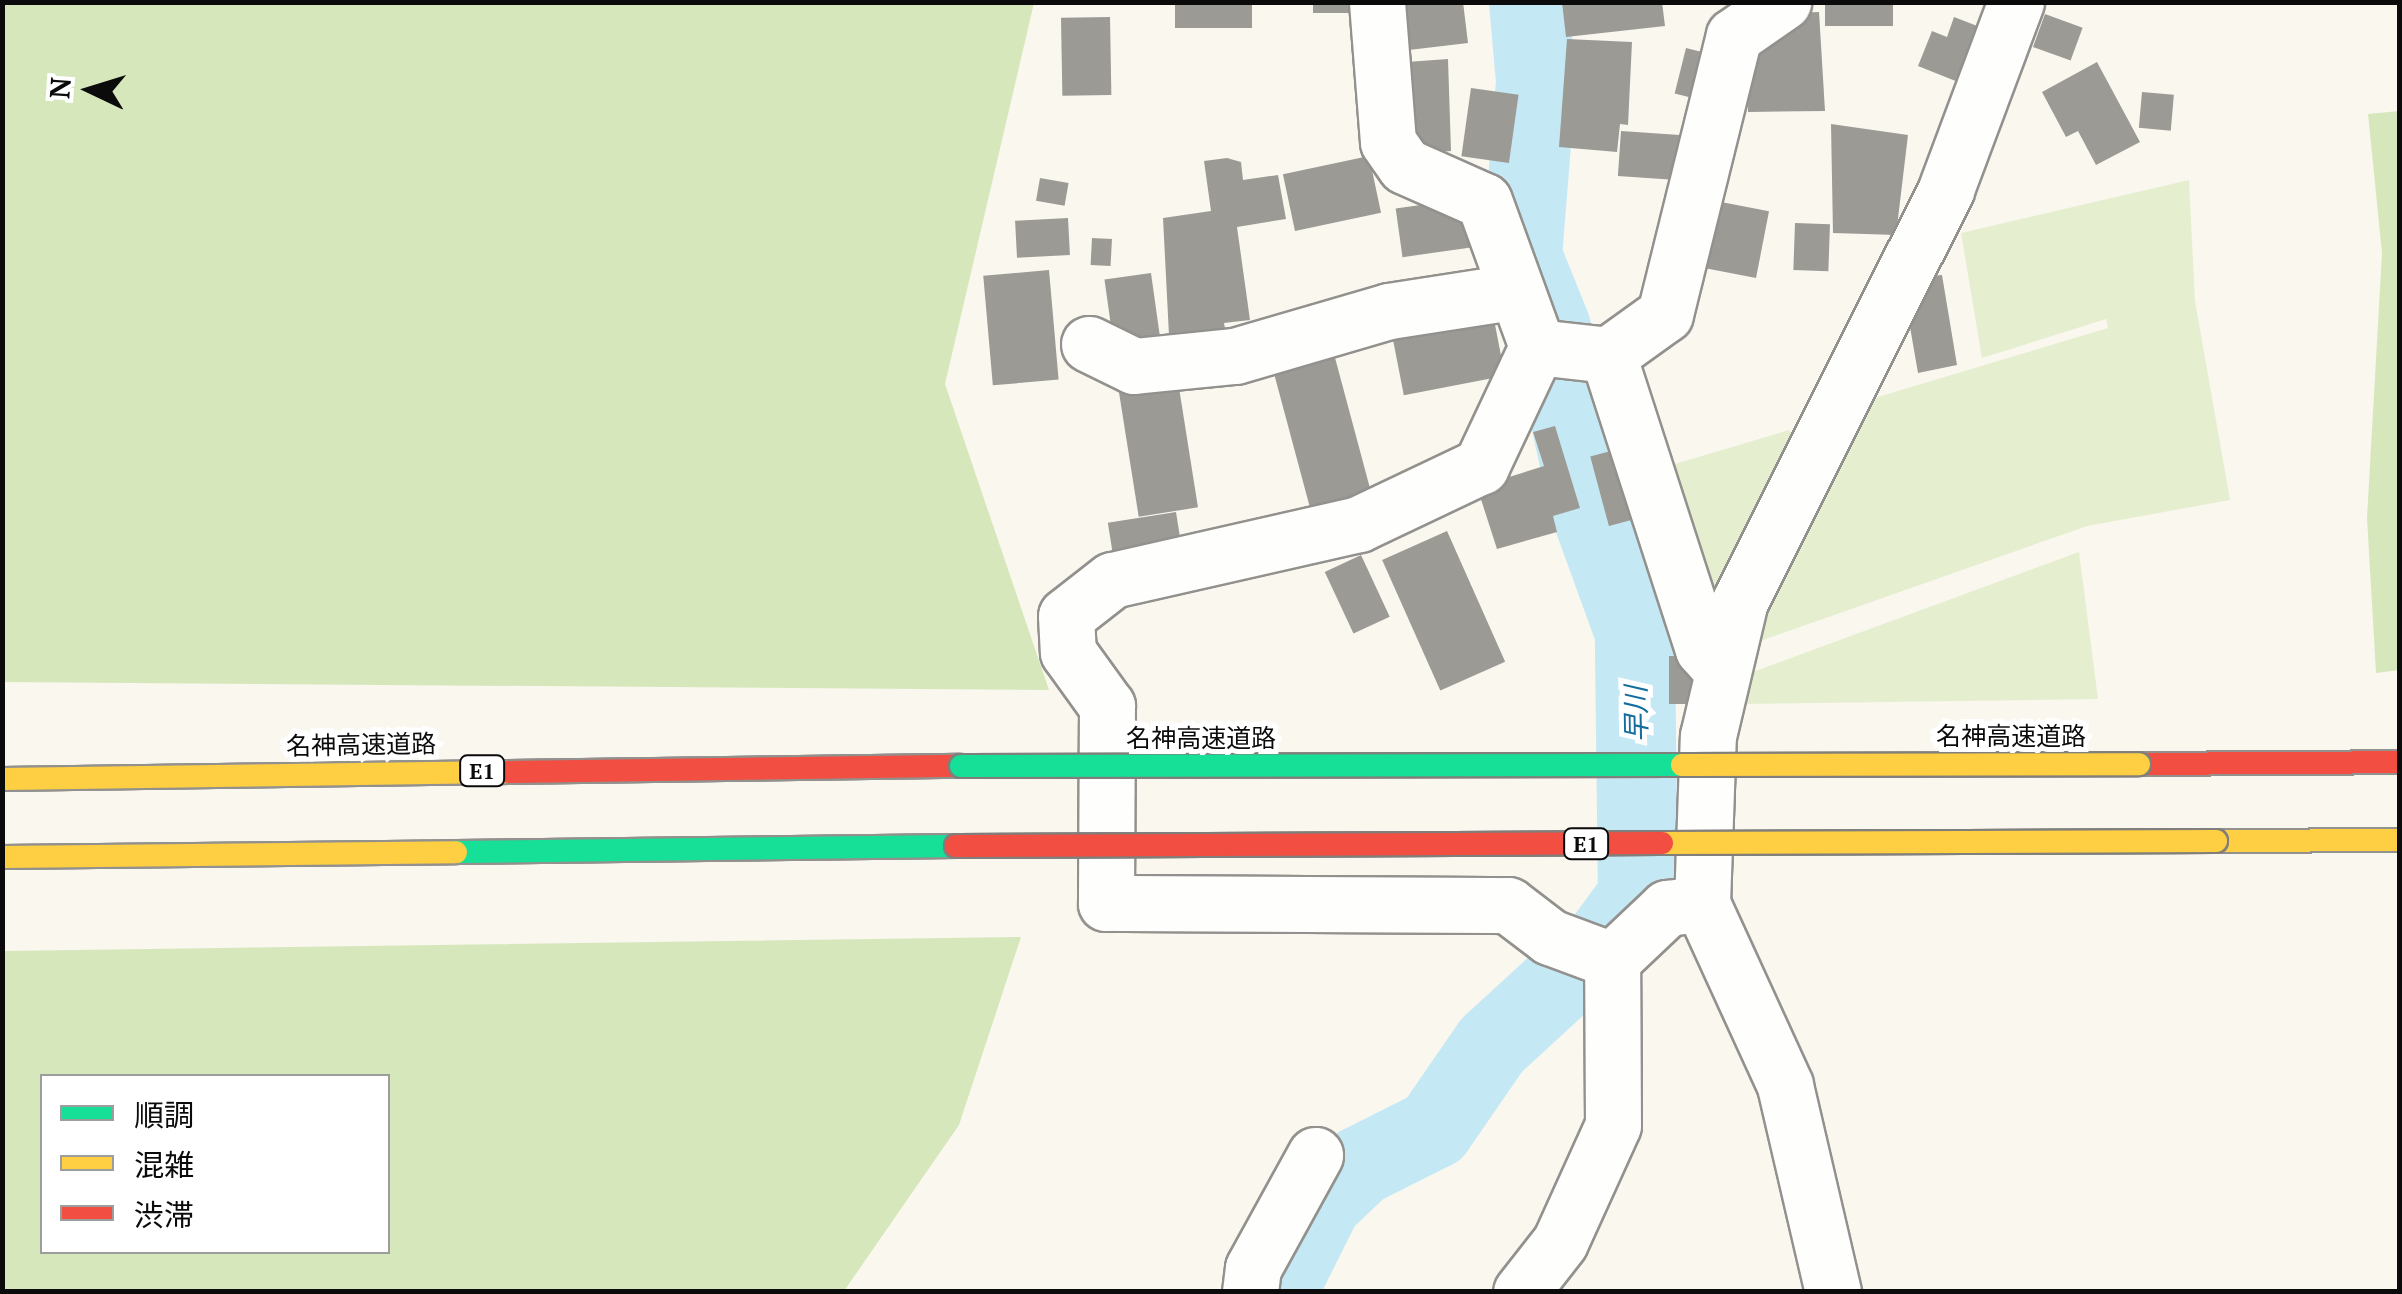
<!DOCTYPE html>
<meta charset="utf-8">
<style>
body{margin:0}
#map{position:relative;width:2402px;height:1294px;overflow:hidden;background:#faf7ef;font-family:"PT Serif","Noto Sans JP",serif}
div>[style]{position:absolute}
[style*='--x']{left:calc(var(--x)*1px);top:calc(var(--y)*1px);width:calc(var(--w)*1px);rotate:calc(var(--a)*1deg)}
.green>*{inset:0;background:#e5efcf}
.forest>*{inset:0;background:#d6e7bc}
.river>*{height:80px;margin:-40px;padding:0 40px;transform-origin:40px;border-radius:40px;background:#c5e8f5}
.building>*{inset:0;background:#9c9a95;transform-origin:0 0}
.roads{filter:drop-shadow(2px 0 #93918e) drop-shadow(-2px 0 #93918e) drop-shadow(0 2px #93918e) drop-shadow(0 -2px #93918e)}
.street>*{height:55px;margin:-27.5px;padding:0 27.5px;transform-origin:27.5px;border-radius:27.5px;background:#fefefd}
.fast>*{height:22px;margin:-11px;padding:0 11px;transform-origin:11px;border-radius:11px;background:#16e098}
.slow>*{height:22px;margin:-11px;padding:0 11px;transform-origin:11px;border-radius:11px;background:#ffcf43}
.jam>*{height:22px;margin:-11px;padding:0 11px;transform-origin:11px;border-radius:11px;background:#f24e42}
.bridges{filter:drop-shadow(2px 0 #807f7b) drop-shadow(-2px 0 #807f7b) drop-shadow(0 2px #807f7b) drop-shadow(0 -2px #807f7b)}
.fast-bridge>*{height:22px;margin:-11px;padding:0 11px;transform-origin:11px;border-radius:11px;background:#16e098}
.slow-bridge>*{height:22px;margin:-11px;padding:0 11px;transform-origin:11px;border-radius:11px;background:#ffcf43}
.jam-bridge>*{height:22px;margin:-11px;padding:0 11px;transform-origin:11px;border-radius:11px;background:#f24e42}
span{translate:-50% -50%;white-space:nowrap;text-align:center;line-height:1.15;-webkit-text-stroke:10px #fff;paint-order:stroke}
.shield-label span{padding:2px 8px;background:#fff;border:2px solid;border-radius:8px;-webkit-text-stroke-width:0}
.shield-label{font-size:22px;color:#0b0b0b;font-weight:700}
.street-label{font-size:25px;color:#0b0b0b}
.water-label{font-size:28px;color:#146d9e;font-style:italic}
.frame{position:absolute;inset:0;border:5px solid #0b0b0b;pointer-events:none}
.legend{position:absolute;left:40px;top:1074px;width:350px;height:180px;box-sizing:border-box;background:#fff;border:2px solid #9d9d9d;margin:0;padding:12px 18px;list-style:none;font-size:30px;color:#0b0b0b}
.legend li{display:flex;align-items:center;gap:20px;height:50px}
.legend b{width:50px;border:2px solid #9d9d9d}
.north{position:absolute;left:40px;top:40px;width:100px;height:100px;-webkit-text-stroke:8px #fff;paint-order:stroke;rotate:274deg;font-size:28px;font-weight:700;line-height:40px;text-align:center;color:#0b0b0b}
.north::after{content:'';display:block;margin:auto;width:35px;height:45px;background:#0b0b0b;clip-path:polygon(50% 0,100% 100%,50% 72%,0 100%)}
</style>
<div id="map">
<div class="green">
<div style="clip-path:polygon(2189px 180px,2195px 301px,2230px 500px,2087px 526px,1746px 646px,1861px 402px,2108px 328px,2106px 319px,1982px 358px,1961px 233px)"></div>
<div style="clip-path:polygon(1789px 430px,1796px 441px,1721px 593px,1701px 606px,1658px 469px)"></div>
<div style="clip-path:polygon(2079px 552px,2098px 699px,1739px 704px,1745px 675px)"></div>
</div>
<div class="forest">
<div style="clip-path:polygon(3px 2px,1034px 3px,945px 384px,1049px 690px,3px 682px)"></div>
<div style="clip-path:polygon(2399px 111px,2400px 670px,2376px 673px,2367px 518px,2382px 253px,2368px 114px)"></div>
<div style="clip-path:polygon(evenodd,1021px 937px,959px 1125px,844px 1291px,3px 1291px,3px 951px,1021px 937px,42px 1076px,388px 1076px,388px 1252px,42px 1252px,42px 1076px)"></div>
</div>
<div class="river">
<div style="--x:1277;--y:1292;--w:101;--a:-63.4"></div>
<div style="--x:1322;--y:1202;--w:52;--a:-43.5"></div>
<div style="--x:1360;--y:1166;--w:83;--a:-26.6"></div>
<div style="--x:1434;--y:1129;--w:102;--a:-55.4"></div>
<div style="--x:1492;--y:1045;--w:154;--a:-42.6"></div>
<div style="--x:1605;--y:941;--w:56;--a:-53.7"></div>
<div style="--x:1638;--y:896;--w:263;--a:-90.7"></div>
<div style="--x:1635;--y:633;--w:132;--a:-109.9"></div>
<div style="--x:1590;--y:509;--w:185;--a:-102.2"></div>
<div style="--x:1551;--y:328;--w:78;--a:-111.9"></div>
<div style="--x:1522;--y:256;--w:176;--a:-85.4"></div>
<div style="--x:1536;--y:81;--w:79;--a:-95.1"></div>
</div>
<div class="building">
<div style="left:1175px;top:2px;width:77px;height:26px"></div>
<div style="left:1313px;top:2px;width:54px;height:11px"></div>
<div style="clip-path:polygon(1387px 2px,1463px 2px,1468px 43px,1392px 52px)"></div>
<div style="clip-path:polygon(1562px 2px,1662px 2px,1665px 26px,1566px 37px)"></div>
<div style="left:1825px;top:2px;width:68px;height:24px"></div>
<div style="clip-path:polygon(1819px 12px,1825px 111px,1748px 112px,1749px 43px,1797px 13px)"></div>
<div style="left:2045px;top:14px;width:40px;height:35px;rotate:20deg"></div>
<div style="left:1110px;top:17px;width:78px;height:49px;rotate:89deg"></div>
<div style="clip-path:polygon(1954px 17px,1985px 29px,1963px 84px,1918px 66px,1932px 31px,1947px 37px)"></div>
<div style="clip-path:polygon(1567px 39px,1632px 42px,1628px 125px,1620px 124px,1617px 152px,1559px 147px)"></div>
<div style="left:1686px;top:48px;width:33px;height:47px;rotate:14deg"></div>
<div style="clip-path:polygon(1448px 59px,1451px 151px,1419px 154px,1415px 129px,1400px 131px,1393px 63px)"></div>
<div style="clip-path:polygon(2097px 62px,2140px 142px,2096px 165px,2078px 131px,2066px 137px,2042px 92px)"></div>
<div style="left:1471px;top:88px;width:48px;height:69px;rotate:8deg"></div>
<div style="left:2142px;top:92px;width:32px;height:36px;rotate:5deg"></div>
<div style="clip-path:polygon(1831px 124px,1908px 135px,1896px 235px,1833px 233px)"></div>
<div style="left:1621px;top:131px;width:66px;height:45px;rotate:4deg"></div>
<div style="left:1369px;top:156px;width:58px;height:88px;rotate:78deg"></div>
<div style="clip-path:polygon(1227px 158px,1241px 162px,1243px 180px,1278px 175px,1286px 219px,1237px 227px,1250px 320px,1224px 323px,1228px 344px,1170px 355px,1163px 218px,1211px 211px,1204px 161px)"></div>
<div style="left:1040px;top:178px;width:29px;height:23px;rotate:10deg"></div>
<div style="left:1464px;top:199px;width:49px;height:69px;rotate:82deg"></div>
<div style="left:1716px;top:201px;width:54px;height:68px;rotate:11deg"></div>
<div style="left:1068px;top:218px;width:37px;height:53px;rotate:87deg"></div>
<div style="left:1795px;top:223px;width:35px;height:47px;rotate:2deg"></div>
<div style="left:1092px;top:238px;width:20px;height:27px;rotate:3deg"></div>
<div style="left:1049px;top:270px;width:110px;height:66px;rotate:85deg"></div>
<div style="left:1151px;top:273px;width:77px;height:47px;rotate:82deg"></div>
<div style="clip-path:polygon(1942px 275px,1957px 365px,1918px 373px,1906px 304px,1923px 301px,1920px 277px)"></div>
<div style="left:1491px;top:304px;width:73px;height:103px;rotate:79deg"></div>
<div style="left:1330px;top:339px;width:179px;height:63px;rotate:75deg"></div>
<div style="left:1177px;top:375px;width:134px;height:60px;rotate:81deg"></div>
<div style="clip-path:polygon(1555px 426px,1580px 508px,1553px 516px,1557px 532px,1497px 549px,1477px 487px,1544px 466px,1533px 432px)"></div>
<div style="left:1626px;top:447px;width:72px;height:37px;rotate:75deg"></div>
<div style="left:1176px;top:512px;width:43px;height:69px;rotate:81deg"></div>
<div style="left:1447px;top:531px;width:143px;height:71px;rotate:66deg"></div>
<div style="left:1361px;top:555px;width:68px;height:40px;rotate:65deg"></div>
<div style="left:1669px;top:656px;width:23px;height:48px"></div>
</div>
<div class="roads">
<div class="street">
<div style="--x:1377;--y:2;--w:140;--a:85.5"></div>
<div style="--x:1388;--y:142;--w:29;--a:55"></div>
<div style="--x:1405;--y:166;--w:86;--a:23.9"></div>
<div style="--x:1484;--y:201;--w:155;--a:70"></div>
<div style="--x:1537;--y:347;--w:71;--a:6.4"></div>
<div style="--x:1608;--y:355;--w:309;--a:72.1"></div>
<div style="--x:1703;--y:649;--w:24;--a:48"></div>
<div style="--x:1089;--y:344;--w:50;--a:26.1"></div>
<div style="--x:1134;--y:366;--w:101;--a:-5.7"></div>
<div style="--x:1235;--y:356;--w:160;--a:-16.3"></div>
<div style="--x:1389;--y:311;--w:124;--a:-8.8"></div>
<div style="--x:1537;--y:347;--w:132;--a:115.2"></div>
<div style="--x:1481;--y:466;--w:135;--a:154.6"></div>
<div style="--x:1359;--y:524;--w:253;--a:167.2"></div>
<div style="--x:1112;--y:580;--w:58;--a:142"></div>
<div style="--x:1066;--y:616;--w:36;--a:87"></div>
<div style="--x:1068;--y:652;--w:67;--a:54.2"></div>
<div style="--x:1107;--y:706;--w:197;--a:90.3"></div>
<div style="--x:1106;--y:903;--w:402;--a:0.3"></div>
<div style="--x:1508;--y:905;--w:53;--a:37.3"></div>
<div style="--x:1550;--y:937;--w:66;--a:20.4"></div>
<div style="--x:1608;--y:355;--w:70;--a:-35.7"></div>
<div style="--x:1665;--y:314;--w:286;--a:-76.1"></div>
<div style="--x:1734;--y:36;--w:60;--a:-34.8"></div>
<div style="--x:1250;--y:1292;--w:24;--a:-83"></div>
<div style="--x:1253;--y:1268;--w:129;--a:-61.2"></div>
<div style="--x:1521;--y:1292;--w:63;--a:-52"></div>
<div style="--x:1560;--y:1242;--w:128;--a:-65.6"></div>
<div style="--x:1613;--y:1125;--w:165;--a:-90.3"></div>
<div style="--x:1612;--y:960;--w:76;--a:-43.4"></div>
<div style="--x:1667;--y:908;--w:35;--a:-7"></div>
<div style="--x:1833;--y:1292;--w:212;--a:-103.1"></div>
<div style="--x:1785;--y:1085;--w:199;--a:-114.6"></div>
<div style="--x:1702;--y:904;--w:168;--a:-88"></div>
<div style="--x:1708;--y:736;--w:139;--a:-76.7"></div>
<div style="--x:1740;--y:601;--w:461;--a:-63.4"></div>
<div style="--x:1946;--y:189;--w:200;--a:-69.5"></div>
</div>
<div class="fast">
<div style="--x:456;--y:852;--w:500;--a:-0.69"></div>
</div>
<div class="slow">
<div style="--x:2;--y:779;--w:506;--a:-0.79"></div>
<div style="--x:2216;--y:841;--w:184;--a:-0.3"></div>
<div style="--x:2;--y:857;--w:454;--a:-0.6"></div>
</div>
<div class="jam">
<div style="--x:2139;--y:764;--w:261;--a:-0.4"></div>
<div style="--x:508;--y:772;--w:453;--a:-0.8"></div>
</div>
</div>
<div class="bridges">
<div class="fast-bridge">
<div style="--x:961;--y:766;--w:721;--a:-0.08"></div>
</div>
<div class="slow-bridge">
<div style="--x:1682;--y:765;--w:457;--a:-0.1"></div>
<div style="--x:1662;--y:843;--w:554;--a:-0.21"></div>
</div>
<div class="jam-bridge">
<div style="--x:956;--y:846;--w:706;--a:-0.24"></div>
</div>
</div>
<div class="shield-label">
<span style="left:482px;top:771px">E1</span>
<span style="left:1586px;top:844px">E1</span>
</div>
<div class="street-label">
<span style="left:2011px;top:736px">名神高速道路</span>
<span style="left:1201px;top:738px">名神高速道路</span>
<span style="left:361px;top:745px;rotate:-1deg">名神高速道路</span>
</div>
<div class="water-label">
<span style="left:1636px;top:714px;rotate:-91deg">早川</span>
</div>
<div class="frame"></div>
<ul class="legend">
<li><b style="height:12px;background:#16e098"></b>順調</li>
<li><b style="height:12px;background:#ffcf43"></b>混雑</li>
<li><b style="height:12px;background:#f24e42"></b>渋滞</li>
</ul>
<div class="north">N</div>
</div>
